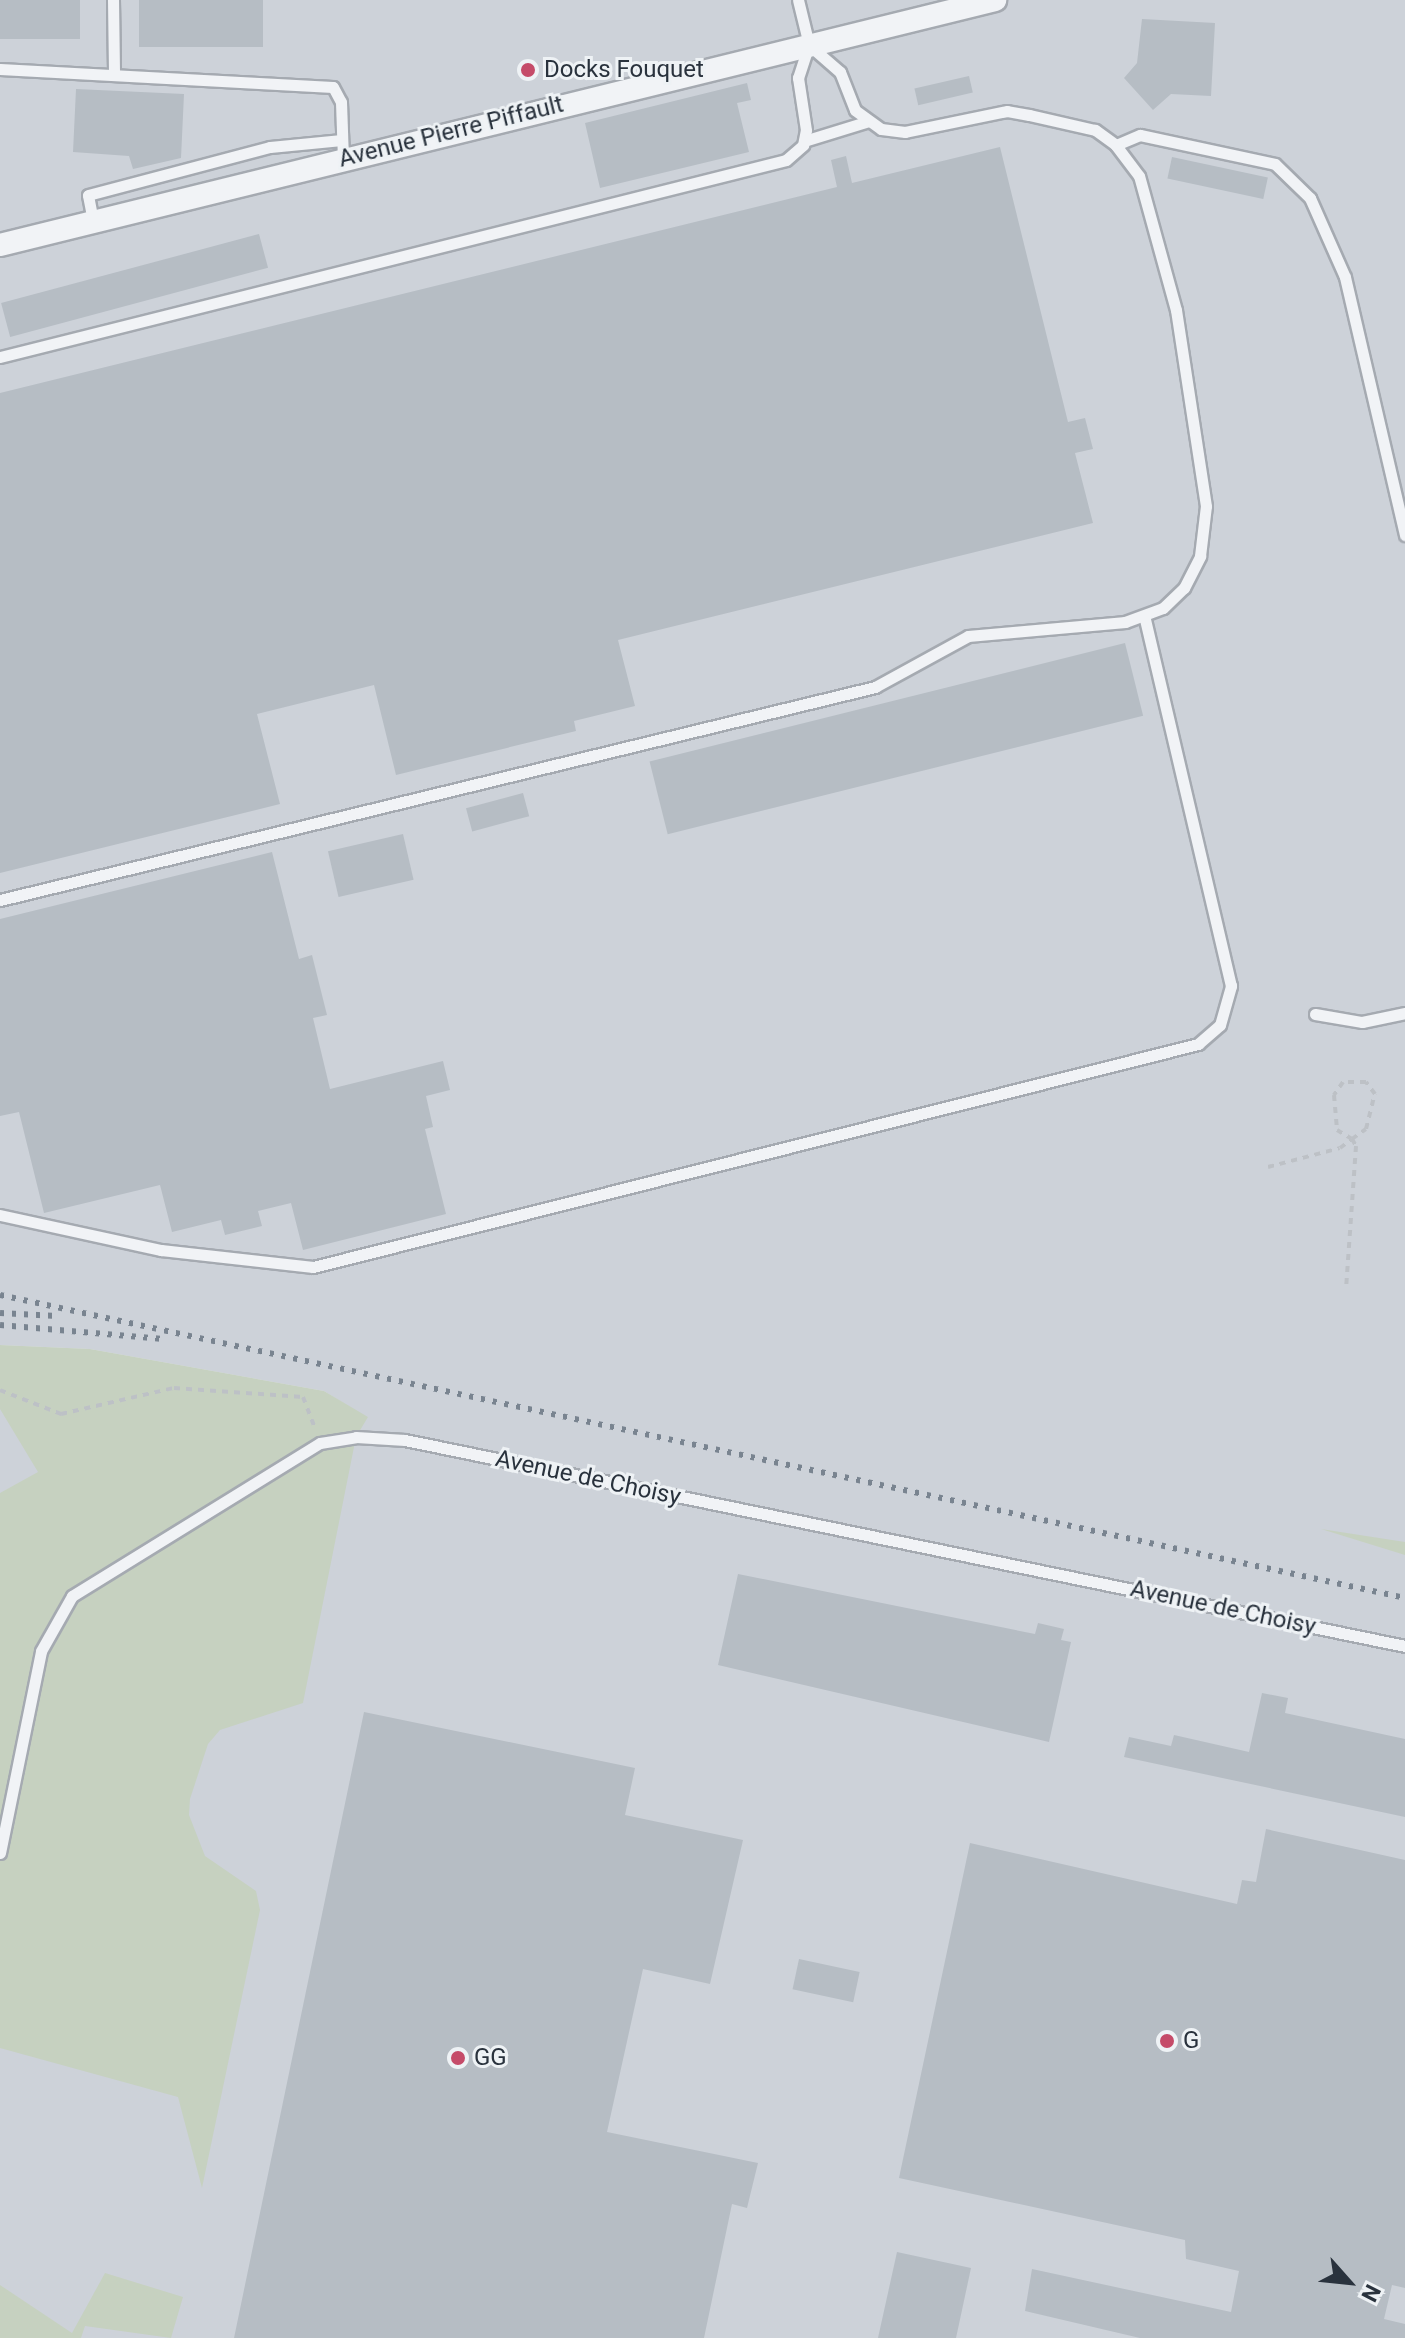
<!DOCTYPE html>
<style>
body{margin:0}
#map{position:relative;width:1405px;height:2338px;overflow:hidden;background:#dfe3e7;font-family:Roboto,sans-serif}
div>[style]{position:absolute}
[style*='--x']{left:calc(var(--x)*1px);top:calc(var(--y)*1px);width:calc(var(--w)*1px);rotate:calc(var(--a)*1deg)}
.built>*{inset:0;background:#cdd2d9}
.green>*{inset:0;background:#c6d1c0}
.building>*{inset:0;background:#b6bdc4;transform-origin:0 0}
.path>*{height:4px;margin-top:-2px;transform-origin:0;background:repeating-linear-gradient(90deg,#bdc1c6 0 6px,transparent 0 12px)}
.roads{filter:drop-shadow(2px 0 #a5aab1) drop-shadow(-2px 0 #a5aab1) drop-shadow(0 2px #a5aab1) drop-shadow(0 -2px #a5aab1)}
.lane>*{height:11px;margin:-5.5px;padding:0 5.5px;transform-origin:5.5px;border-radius:5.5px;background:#f1f3f6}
.street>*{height:22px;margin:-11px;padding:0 11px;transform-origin:11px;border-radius:11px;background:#f1f3f6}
.rail>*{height:6px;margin-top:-3px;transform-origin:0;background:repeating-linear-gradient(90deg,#798490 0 4px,transparent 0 12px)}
.dots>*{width:22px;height:22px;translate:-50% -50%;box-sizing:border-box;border:4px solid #eef2f5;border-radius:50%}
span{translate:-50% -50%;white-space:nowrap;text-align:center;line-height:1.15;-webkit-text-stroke:6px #eef2f5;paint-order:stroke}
.poi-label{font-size:24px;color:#29323d}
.left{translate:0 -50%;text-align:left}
.street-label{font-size:24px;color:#29323d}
.north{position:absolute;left:1309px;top:2242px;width:80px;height:80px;-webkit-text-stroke:6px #eef2f5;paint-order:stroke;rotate:117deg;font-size:22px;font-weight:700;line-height:32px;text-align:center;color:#29323d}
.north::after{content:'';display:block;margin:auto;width:28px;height:36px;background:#29323d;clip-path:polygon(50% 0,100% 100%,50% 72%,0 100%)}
</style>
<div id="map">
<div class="built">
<div style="clip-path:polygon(0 0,1405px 0,1405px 2338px,0 2338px,0 1409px,366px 1417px,324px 1391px,90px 1349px,0 1345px)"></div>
</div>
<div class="green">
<div style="clip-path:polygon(0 1345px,90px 1349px,324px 1391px,368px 1417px,356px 1437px,303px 1703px,220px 1730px,208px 1744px,190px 1799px,189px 1815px,205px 1856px,256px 1891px,260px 1910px,202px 2188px,178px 2097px,0 2048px,0 1493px,38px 1472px,0 1409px)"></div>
<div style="clip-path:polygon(1321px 1529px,1405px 1542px,1405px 1555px)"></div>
<div style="clip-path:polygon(105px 2273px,183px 2297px,171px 2338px,85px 2326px,81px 2338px,0 2338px,0 2285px,72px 2333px)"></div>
</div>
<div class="building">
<div style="left:0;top:0;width:80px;height:39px"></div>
<div style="left:139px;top:0;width:124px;height:47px"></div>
<div style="clip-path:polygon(1142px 19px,1215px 23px,1211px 96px,1171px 94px,1153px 110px,1124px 78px,1137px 63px)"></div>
<div style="left:969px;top:76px;width:17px;height:56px;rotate:77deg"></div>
<div style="clip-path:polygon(747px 83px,751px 100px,737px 103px,749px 152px,600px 188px,585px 123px)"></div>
<div style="clip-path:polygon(76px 89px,184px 94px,181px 158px,133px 169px,129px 156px,73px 152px)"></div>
<div style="clip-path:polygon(1000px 147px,1068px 422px,1085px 418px,1093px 449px,1075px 453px,1093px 523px,618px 640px,635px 706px,574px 721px,576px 731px,396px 775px,374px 685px,257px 714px,280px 804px,0 873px,0 393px,837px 187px,831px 160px,846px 156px,852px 183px)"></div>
<div style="left:1172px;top:157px;width:98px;height:22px;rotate:12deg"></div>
<div style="left:259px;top:234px;width:35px;height:267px;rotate:75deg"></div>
<div style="left:1125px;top:643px;width:75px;height:490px;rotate:76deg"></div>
<div style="left:523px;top:793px;width:24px;height:59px;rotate:75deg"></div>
<div style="left:403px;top:834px;width:47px;height:77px;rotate:77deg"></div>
<div style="clip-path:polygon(272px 852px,299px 959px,312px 955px,327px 1015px,313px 1018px,330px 1089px,443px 1061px,450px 1090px,426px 1096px,433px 1127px,425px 1129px,446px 1214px,303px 1250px,291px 1203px,258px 1211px,262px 1226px,225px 1235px,221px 1220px,172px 1232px,160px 1185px,44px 1213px,19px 1112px,0 1116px,0 919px)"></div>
<div style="clip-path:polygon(738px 1574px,1035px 1634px,1038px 1623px,1064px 1629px,1061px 1640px,1071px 1642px,1049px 1742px,718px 1665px)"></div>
<div style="clip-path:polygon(1262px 1693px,1288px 1698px,1285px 1713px,1405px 1739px,1405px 1817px,1124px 1757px,1129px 1737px,1171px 1746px,1174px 1735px,1249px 1752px)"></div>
<div style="clip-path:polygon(364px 1712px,635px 1768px,625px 1815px,743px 1840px,710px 1984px,643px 1969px,607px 2132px,758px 2163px,747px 2208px,732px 2204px,704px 2338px,234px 2338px)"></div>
<div style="clip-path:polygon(1266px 1829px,1405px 1860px,1405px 2288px,1392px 2285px,1384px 2319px,1405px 2324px,1405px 2338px,1140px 2338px,1025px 2311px,1032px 2269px,1231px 2312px,1239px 2271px,1186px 2259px,1185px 2240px,899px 2178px,970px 1843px,1237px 1904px,1242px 1880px,1256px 1882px)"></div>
<div style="left:799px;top:1959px;width:62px;height:31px;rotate:12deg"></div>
<div style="clip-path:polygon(897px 2252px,971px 2268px,956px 2338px,878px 2338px)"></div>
</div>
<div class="path">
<div style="--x:1268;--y:1167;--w:74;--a:-14.8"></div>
<div style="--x:1340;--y:1148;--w:15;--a:-37"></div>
<div style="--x:1352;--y:1139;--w:17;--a:-36"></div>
<div style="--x:1366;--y:1129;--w:36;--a:-76"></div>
<div style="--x:1375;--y:1094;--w:15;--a:-127"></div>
<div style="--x:1366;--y:1082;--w:23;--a:180"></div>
<div style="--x:1343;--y:1082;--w:16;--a:125"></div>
<div style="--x:1334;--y:1095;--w:35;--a:85"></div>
<div style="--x:1337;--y:1130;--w:17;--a:31"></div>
<div style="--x:1352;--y:1139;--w:8;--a:60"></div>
<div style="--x:1356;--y:1146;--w:142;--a:94"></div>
<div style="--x:0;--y:1390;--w:66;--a:21.5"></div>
<div style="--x:61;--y:1414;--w:116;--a:-13"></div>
<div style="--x:174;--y:1388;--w:129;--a:4"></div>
<div style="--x:303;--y:1397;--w:34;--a:69"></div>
</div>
<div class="roads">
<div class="lane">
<div style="--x:113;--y:0;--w:75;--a:89.2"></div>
<div style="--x:0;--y:69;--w:333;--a:3.1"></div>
<div style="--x:333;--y:87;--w:17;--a:62"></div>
<div style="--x:341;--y:102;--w:57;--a:88"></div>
<div style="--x:804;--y:141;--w:68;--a:-17.1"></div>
<div style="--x:1116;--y:145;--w:26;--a:-23"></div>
<div style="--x:1140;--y:135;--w:138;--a:12.1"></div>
<div style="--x:1275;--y:164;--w:49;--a:44.2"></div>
<div style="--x:1310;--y:198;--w:86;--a:66.1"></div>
<div style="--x:1345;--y:277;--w:265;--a:76.9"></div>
<div style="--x:93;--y:221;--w:26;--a:-101"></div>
<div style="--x:88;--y:195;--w:188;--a:-14.8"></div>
<div style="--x:270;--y:147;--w:72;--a:-5.6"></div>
<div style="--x:0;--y:357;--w:810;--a:-14.07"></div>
<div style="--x:786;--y:160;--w:23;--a:-41"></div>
<div style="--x:803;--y:145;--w:15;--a:-79"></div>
<div style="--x:806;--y:130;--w:53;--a:-98.7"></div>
<div style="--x:798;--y:78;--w:35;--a:-72"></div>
<div style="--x:809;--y:45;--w:46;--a:-103.7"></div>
<div style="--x:0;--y:900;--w:901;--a:-13.68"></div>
<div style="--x:875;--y:687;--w:106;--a:-28.7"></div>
<div style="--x:968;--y:636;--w:158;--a:-5.1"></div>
<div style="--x:1125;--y:622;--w:40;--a:-20.2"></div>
<div style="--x:1163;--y:608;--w:29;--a:-44"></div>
<div style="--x:1184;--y:588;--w:36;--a:-63"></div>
<div style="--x:1200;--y:556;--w:50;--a:-83.2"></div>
<div style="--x:1206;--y:506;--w:198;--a:-98.7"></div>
<div style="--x:1176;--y:310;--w:139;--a:-105.4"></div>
<div style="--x:1139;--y:176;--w:39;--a:-127"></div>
<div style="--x:1116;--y:145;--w:26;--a:-144"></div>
<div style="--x:1095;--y:130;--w:68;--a:-167.2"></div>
<div style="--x:1029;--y:115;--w:22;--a:-170"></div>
<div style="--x:1007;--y:111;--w:104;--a:168.4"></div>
<div style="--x:905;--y:132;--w:24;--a:-173"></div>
<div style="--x:881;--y:129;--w:32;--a:-144"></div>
<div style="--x:855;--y:110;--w:41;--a:-111.5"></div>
<div style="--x:840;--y:72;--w:41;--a:-138.9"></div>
<div style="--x:1315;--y:1014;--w:48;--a:9.7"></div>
<div style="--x:1362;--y:1022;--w:44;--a:-11.8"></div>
<div style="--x:0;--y:1215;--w:165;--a:12.3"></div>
<div style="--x:161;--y:1250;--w:153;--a:6.4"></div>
<div style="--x:313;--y:1267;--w:913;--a:-14.14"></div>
<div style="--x:1198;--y:1044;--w:29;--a:-41"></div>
<div style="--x:1220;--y:1025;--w:41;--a:-74.2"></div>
<div style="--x:1231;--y:986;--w:380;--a:-103.2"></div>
<div style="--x:0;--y:1853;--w:206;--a:-78.5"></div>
<div style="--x:41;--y:1651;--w:63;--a:-60.6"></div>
<div style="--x:72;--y:1596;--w:291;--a:-31.7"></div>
<div style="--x:320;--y:1443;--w:36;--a:-9"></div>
<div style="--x:356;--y:1437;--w:49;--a:3.5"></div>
<div style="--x:405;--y:1440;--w:1021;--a:11.64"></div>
</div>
<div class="street">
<div style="--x:0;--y:245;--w:1025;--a:-13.83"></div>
</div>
</div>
<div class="rail">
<div style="--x:0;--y:1295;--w:1437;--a:12.17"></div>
<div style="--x:0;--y:1313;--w:57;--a:3"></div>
<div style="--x:0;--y:1325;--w:164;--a:4.9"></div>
</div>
<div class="dots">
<div style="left:528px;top:70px;background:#c54b69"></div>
<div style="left:1167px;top:2041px;background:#c54b69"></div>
<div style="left:458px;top:2058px;background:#c54b69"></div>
</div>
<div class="poi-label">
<span class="left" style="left:544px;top:70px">Docks Fouquet</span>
<span class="left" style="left:1183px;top:2041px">G</span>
<span class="left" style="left:474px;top:2058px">GG</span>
</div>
<div class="street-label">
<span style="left:451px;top:132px;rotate:-14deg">Avenue Pierre Piffault</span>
<span style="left:588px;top:1478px;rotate:12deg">Avenue de Choisy</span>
<span style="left:1223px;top:1608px;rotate:12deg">Avenue de Choisy</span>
</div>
<div class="north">N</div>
</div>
